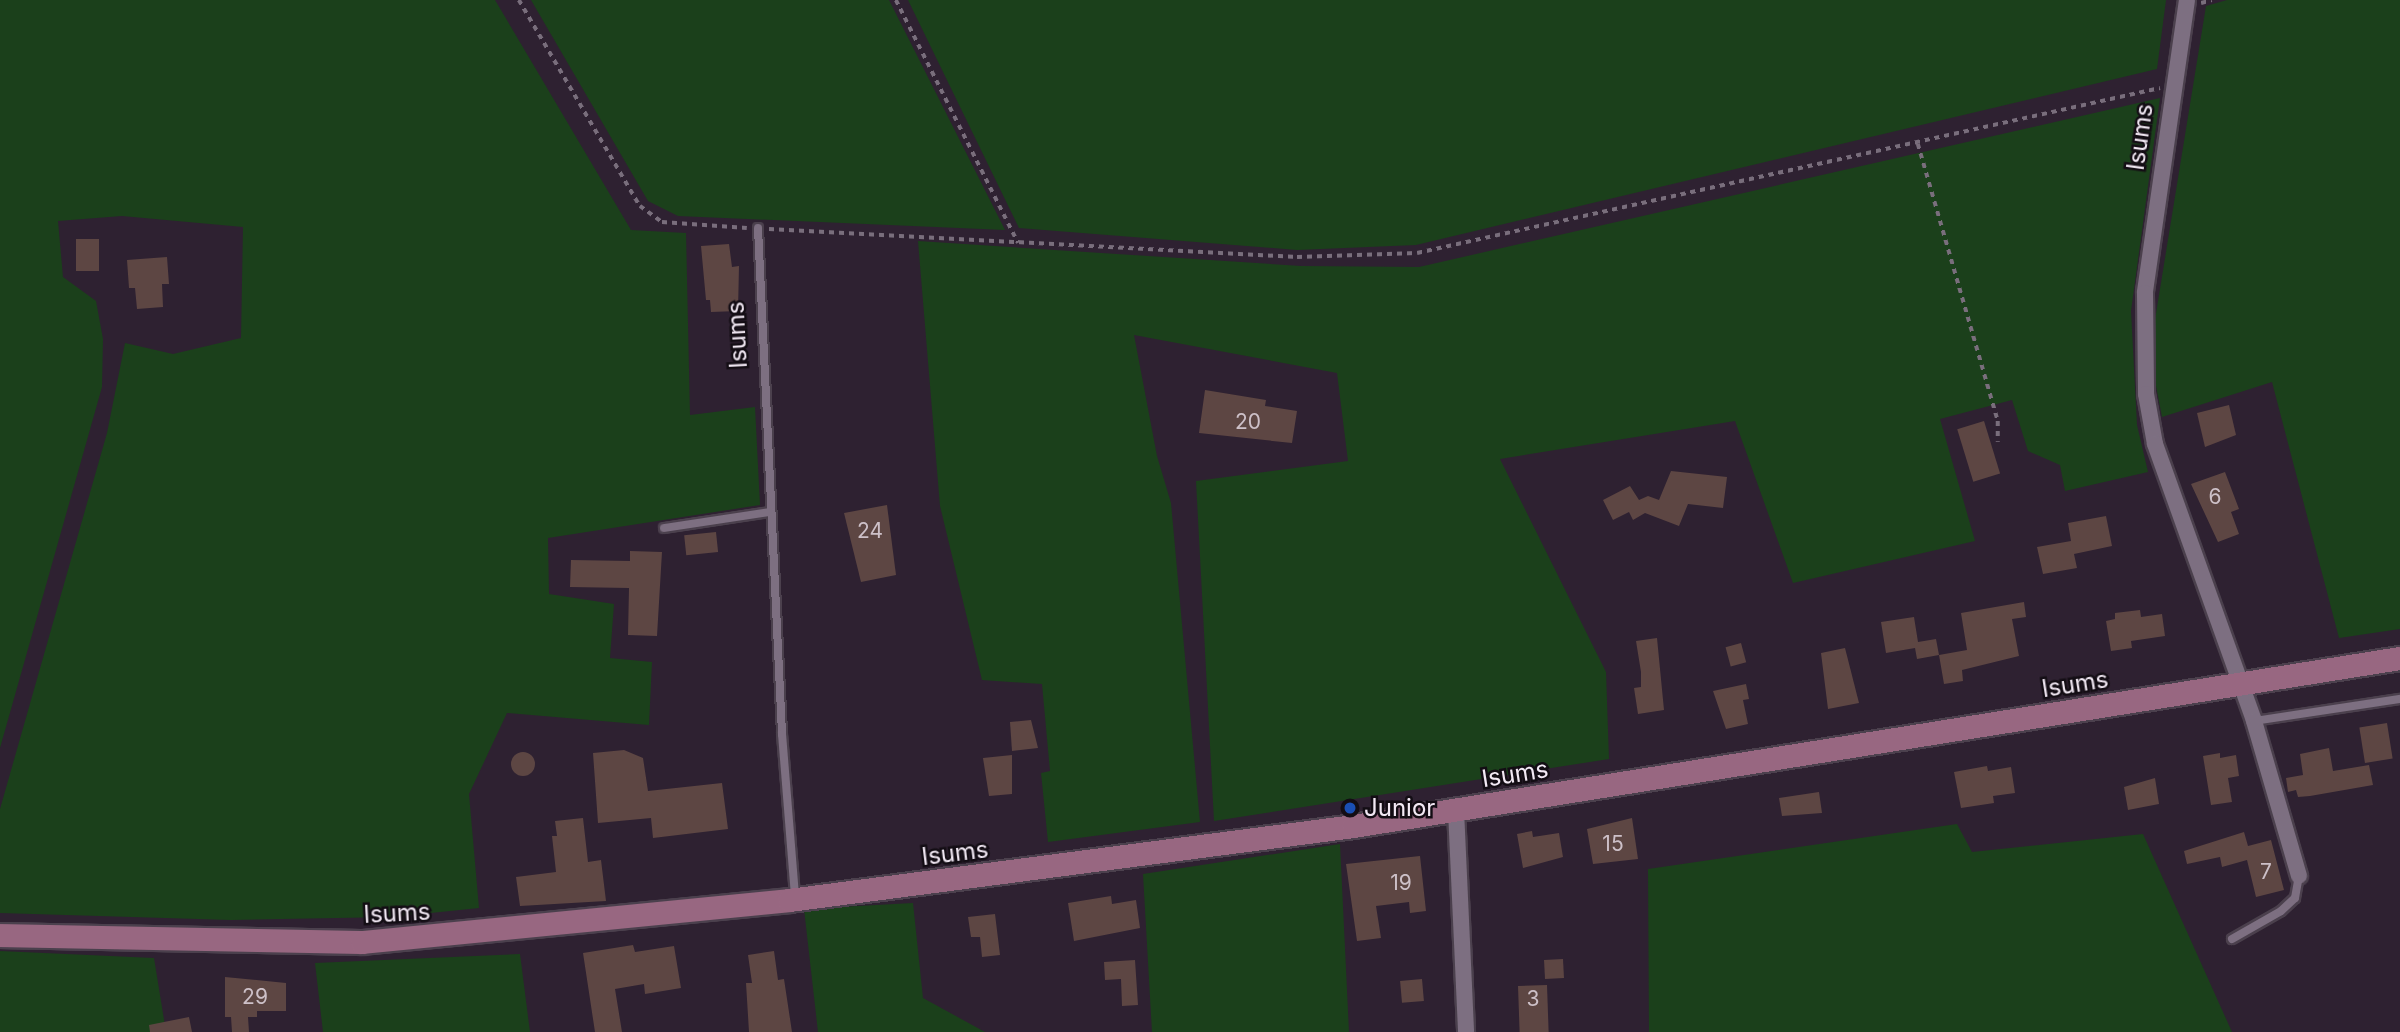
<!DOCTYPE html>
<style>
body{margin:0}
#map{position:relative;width:2400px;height:1032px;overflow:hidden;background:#2e2131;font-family:Inter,sans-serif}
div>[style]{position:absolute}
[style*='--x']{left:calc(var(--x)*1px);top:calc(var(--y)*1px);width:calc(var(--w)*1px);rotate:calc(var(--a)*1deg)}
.green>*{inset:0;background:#1b401b}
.building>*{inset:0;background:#5d4643;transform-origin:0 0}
.round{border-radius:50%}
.path>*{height:3.5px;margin-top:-1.75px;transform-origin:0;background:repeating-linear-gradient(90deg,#796e7c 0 5px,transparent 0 10px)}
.roads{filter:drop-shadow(2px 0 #4b404d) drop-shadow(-2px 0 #4b404d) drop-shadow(0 2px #4b404d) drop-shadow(0 -2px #4b404d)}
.service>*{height:8px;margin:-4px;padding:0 4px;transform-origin:4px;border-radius:4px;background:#7d6f81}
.minor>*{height:16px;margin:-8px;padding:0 8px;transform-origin:8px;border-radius:8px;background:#7d6f81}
.secondary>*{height:23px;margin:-11.5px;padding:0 11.5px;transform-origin:11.5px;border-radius:11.5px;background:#986781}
.dots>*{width:19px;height:19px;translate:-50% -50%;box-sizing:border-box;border:4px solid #130d14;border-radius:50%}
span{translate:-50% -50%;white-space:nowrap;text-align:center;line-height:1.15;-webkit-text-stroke:5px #130d14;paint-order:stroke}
.number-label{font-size:21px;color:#cdc0c8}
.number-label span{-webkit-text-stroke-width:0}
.street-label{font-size:24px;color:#f2e9f4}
.poi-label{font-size:24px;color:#f2e9f4}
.left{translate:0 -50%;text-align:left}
</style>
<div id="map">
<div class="green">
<div style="clip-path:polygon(0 0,495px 0,631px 230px,686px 233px,690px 415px,755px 407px,760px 505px,548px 538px,549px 594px,614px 604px,610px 658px,652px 662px,649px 725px,507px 713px,469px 794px,479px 908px,392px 917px,231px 920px,0 913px,0 809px,107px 433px,125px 343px,173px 354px,241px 338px,243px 227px,122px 216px,58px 221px,63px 277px,96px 301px,103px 339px,102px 387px,0 748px)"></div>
<div style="clip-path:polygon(531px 0,889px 0,1005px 230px,678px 216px,648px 201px)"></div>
<div style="clip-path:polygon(908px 0,2166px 0,2157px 69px,1416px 245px,1297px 250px,1019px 228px)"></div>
<div style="clip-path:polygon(2227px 0,2400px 0,2400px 629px,2339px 638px,2272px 382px,2162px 417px,2151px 360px,2153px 332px,2206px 6px)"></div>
<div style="clip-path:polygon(2160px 98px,2131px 311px,2137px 425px,2148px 472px,2065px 491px,2060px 465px,2028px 451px,2012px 400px,1940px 419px,1975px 541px,1793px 583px,1735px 421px,1500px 459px,1606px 672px,1609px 759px,1214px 821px,1196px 481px,1348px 461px,1337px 373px,1134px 335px,1157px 456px,1171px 503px,1200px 822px,1048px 842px,1041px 773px,1050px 771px,1042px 684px,982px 680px,940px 506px,918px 241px,1301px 266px,1419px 267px)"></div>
<div style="clip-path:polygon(1957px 824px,1972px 852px,2143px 834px,2232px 1032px,1649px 1032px,1648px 869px)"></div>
<div style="clip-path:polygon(1340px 844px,1349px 1032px,1152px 1032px,1143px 874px)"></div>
<div style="clip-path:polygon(913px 903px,923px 998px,985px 1032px,818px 1032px,804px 909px)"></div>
<div style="clip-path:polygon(0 951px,154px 958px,166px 1032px,0 1032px)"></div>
<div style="clip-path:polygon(520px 954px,530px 1032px,323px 1032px,315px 963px)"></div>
</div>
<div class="building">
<div style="left:76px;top:239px;width:23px;height:32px"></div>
<div style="clip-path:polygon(729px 244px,732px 267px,739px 266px,738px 311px,711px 312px,710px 300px,706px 300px,701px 246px)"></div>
<div style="clip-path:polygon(167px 257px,169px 284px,162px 284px,163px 307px,137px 309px,135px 288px,129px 288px,127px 260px)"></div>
<div style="clip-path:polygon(1205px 390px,1266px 400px,1265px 406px,1297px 411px,1292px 443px,1199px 433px)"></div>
<div style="clip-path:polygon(2229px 405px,2236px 435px,2205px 447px,2197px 413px)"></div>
<div style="left:1984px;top:421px;width:55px;height:28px;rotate:73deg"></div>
<div style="clip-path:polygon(1671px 471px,1727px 477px,1723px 508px,1688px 504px,1679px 526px,1645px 513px,1633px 520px,1629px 512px,1613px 520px,1603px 500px,1630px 486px,1639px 500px,1648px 496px,1659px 500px)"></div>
<div style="clip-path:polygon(2225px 472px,2239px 509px,2231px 512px,2239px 534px,2218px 542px,2191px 484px)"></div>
<div style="clip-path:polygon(887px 505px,896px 575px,861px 582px,844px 513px)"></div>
<div style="clip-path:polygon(2106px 516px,2112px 546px,2074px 554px,2077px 568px,2043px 574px,2037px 547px,2071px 541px,2068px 523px)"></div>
<div style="left:716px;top:532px;width:20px;height:32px;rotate:84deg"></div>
<div style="clip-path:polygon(630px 551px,662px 552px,657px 636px,628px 635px,629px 588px,570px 587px,571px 560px,630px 561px)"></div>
<div style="clip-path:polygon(2024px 602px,2026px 617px,2012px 619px,2019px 656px,1962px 670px,1963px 681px,1944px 684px,1939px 655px,1967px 650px,1961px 613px)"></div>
<div style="clip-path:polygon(2140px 610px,2141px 617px,2162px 614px,2165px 636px,2131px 641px,2132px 648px,2111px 651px,2106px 621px,2115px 619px,2115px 613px)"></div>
<div style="clip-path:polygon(1914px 617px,1918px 642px,1936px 639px,1939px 655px,1917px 659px,1915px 648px,1886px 653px,1881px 622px)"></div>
<div style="clip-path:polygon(1657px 638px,1664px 710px,1638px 714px,1634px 688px,1641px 687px,1641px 672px,1636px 641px)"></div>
<div style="left:1741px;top:643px;width:20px;height:16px;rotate:75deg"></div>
<div style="clip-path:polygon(1845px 648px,1859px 703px,1828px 709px,1821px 653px)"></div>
<div style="clip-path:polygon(1746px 684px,1749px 699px,1743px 700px,1748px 724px,1726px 729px,1713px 691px)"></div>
<div style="clip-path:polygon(1031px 720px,1038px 748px,1012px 751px,1010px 722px)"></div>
<div style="left:2387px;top:723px;width:36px;height:28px;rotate:81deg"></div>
<div style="clip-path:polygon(2329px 748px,2333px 771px,2369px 765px,2373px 785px,2310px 796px,2298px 797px,2296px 790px,2288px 792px,2286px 778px,2303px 775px,2300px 754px)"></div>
<div style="clip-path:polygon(624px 750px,643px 758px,648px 791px,722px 783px,728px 829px,653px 838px,651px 818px,598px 823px,593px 753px)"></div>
<div class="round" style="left:511px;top:752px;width:24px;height:24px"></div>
<div style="clip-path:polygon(2220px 753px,2220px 758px,2236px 755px,2239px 776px,2228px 778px,2232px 802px,2211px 805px,2203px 756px)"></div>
<div style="clip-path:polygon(1012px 755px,1012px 794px,989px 796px,983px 758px)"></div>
<div style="clip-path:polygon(1987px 766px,1988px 771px,2011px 767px,2015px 793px,1993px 796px,1994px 803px,1961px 808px,1954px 772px)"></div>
<div style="clip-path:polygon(2155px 778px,2159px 804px,2128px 810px,2124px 787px)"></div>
<div style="clip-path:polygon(1819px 792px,1822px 813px,1782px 816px,1779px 798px)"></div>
<div style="clip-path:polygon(583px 818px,588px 862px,601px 860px,606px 901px,520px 906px,516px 877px,556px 872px,552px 836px,557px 836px,555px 821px)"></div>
<div style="clip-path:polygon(1632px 818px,1638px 859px,1593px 864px,1587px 829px)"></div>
<div style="clip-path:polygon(1532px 831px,1533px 837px,1559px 833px,1563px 857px,1523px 868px,1517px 834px)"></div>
<div style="clip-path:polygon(2244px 832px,2248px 846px,2271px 840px,2284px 890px,2256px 897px,2247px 860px,2222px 867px,2220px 857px,2187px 864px,2184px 851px)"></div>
<div style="clip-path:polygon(1420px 856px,1426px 911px,1410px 913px,1409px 902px,1376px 906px,1381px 938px,1357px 941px,1346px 864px)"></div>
<div style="clip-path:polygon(1111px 896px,1112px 904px,1136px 900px,1140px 928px,1074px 941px,1068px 903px)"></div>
<div style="clip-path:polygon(995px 914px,1000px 955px,982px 957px,980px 937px,971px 937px,968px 917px)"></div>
<div style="clip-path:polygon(633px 945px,635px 952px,674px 946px,681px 988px,645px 994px,644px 984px,615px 989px,622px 1032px,595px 1032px,583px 953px)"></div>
<div style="clip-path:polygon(774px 951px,778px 980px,784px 979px,792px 1032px,749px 1032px,746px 983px,752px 983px,748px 955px)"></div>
<div style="left:1563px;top:959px;width:19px;height:19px;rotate:87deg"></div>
<div style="clip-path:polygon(1135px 960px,1138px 1005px,1122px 1006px,1121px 979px,1105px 980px,1104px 962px)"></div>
<div style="clip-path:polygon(225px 977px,286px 983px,286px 1011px,257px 1011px,257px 1017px,248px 1017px,249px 1032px,232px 1032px,231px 1017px,225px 1017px)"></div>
<div style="left:1422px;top:979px;width:22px;height:22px;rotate:85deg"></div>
<div style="left:1547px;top:985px;width:47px;height:29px;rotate:88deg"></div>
<div style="clip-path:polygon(189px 1017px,192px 1032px,150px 1032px,149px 1025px)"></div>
</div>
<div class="path">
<div style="--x:519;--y:0;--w:239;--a:59.6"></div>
<div style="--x:640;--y:206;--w:27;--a:36"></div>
<div style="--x:662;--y:222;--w:85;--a:4"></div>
<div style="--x:896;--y:0;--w:272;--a:63.3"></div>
<div style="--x:2201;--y:3;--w:11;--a:-15"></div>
<div style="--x:1918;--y:144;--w:288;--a:73.9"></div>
<div style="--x:1998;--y:421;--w:21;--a:90"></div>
<div style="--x:769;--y:229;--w:529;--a:3.04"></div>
<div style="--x:1297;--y:257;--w:120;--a:-1.9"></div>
<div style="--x:1417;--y:253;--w:761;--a:-12.52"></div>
</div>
<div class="roads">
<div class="service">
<div style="--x:758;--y:228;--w:507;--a:87.28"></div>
<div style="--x:782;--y:734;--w:163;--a:85.4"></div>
<div style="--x:664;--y:528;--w:107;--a:-8.6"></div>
<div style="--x:2254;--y:721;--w:148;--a:-8.6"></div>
<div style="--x:2232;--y:939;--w:56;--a:-29.7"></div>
<div style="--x:2281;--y:911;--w:19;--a:-43"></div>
<div style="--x:2295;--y:898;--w:22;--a:-80"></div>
</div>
<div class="minor">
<div style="--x:2187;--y:0;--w:296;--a:98.2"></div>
<div style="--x:2145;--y:293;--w:101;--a:89.4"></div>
<div style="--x:2146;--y:394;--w:51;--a:79.8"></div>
<div style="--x:2155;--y:444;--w:294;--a:70.3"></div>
<div style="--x:2254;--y:721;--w:161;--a:73.8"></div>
<div style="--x:1456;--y:810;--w:222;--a:87.4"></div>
</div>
<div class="secondary">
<div style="--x:0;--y:935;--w:362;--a:1.1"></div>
<div style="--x:362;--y:942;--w:429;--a:-5.6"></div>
<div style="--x:789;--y:900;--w:569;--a:-7.47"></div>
<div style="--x:1353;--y:826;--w:1060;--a:-9.12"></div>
</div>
</div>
<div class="dots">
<div style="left:1350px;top:808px;background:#1a4fb4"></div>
</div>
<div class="number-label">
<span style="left:1248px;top:422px">20</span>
<span style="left:2215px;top:497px">6</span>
<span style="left:870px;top:531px">24</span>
<span style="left:1613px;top:844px">15</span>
<span style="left:2266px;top:872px">7</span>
<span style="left:1401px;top:883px">19</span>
<span style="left:255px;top:997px">29</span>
<span style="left:1533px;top:999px">3</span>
</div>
<div class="street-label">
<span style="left:2140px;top:137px;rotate:-82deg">Isums</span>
<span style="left:737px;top:335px;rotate:-93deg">Isums</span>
<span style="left:2075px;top:684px;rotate:-9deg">Isums</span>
<span style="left:1515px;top:774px;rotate:-9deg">Isums</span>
<span style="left:955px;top:853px;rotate:-7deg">Isums</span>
<span style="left:397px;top:913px;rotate:-3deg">Isums</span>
</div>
<div class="poi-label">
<span class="left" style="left:1364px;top:808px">Junior</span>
</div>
</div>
